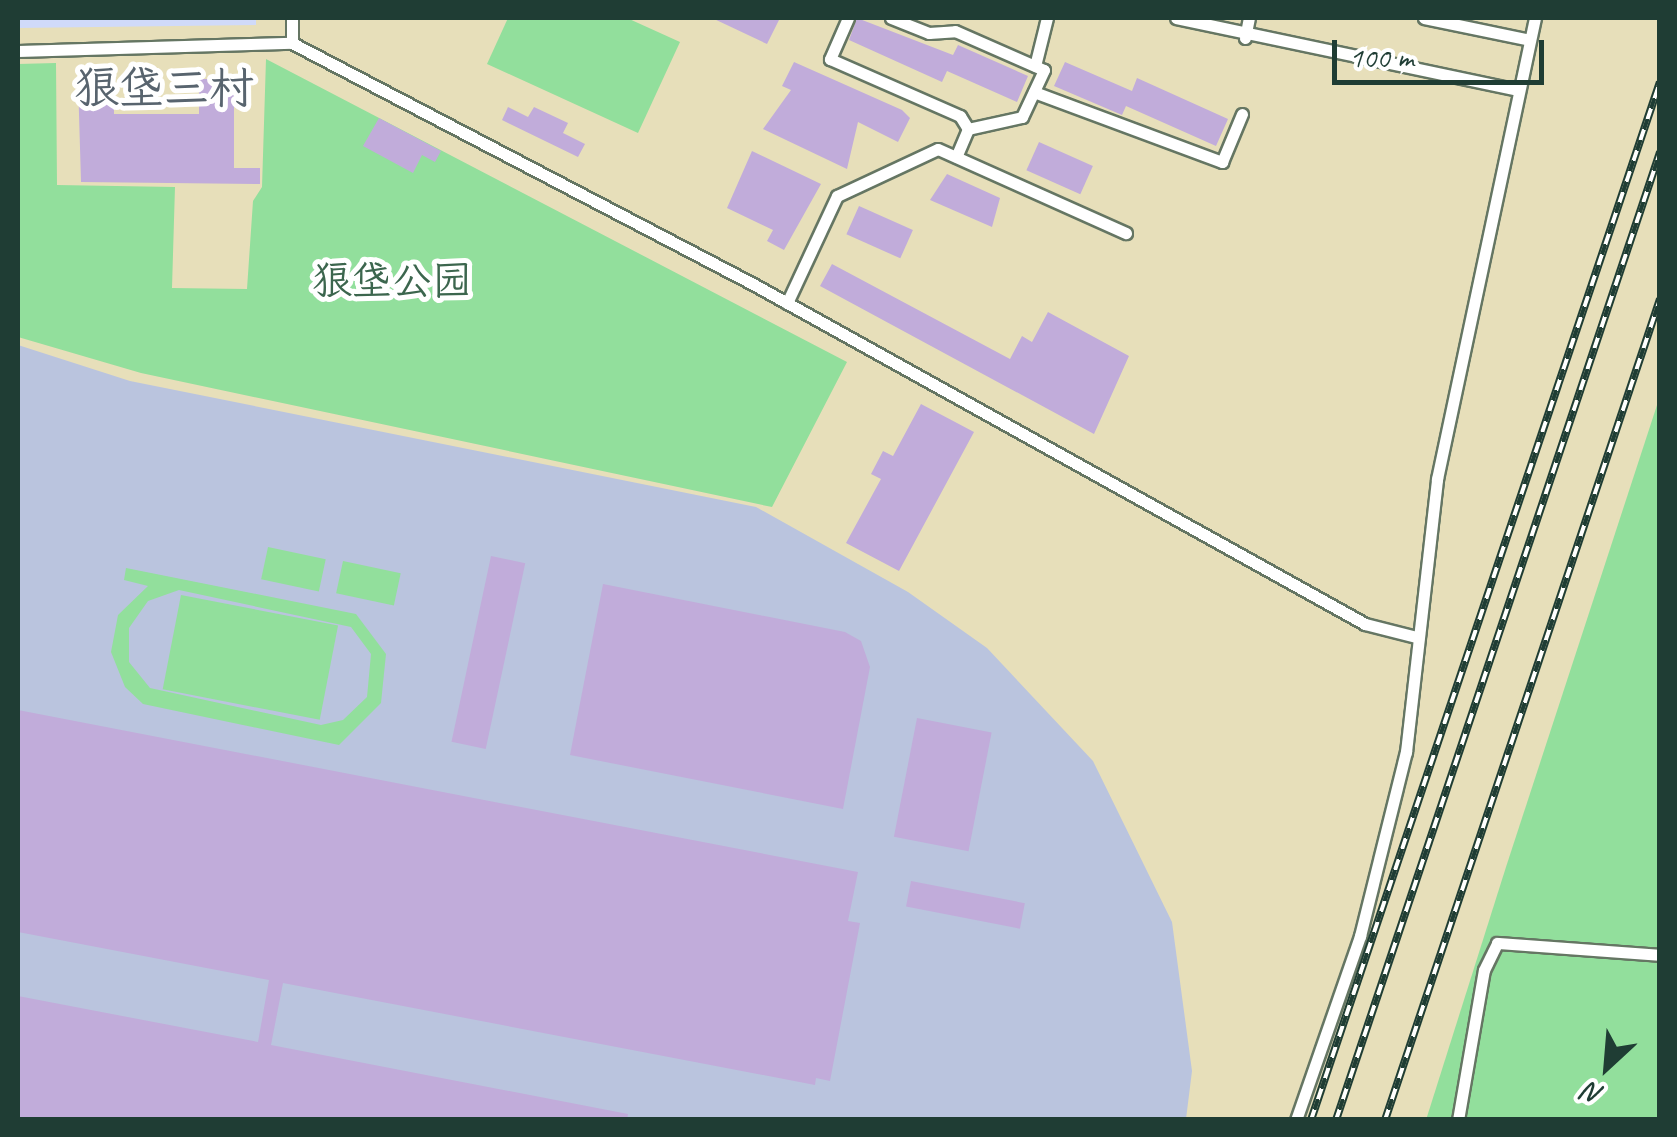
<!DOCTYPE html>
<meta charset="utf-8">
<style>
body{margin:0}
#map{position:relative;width:1677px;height:1137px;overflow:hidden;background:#e7dfba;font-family:Caveat,"LXGW WenKai TC",sans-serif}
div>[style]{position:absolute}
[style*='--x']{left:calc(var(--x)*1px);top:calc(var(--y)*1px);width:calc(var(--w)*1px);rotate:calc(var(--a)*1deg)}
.built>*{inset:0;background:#d0daf9}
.industrial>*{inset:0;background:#bac4de}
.green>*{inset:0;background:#92df9c;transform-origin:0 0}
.building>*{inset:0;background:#c1acda;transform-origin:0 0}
.roads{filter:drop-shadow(2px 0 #657663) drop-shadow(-2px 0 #657663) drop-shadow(0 2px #657663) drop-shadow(0 -2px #657663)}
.minor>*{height:11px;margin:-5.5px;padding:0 5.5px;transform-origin:5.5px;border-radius:5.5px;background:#fff}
.rail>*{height:8px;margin-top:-4px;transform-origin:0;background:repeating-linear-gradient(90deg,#fff 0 11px,#1f3d34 0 22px);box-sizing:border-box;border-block:2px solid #1f3d34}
span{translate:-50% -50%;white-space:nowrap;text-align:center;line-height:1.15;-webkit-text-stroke:10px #fff;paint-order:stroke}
.park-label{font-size:40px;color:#3c664e}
.quarter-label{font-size:45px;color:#58646e}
.frame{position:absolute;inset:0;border:20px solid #1f3d34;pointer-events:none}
.north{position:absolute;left:1557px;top:1017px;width:100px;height:100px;-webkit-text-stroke:8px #fff;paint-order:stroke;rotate:206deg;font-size:28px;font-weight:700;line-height:40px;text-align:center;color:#1f3d34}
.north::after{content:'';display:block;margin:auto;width:35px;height:45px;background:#1f3d34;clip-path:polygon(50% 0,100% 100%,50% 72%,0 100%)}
.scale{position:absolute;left:1332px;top:40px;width:212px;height:45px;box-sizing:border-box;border:5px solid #1f3d34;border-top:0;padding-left:12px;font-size:30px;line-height:35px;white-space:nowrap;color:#1f3d34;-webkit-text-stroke:8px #fff;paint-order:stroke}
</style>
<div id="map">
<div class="built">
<div style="clip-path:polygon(18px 18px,256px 18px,256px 25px,18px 28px)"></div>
</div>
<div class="industrial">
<div style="clip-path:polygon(18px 345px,130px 381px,756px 507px,908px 592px,987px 648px,1093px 761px,1172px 922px,1192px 1071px,1186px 1119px,18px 1119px)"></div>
</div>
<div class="green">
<div style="clip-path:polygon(508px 18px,627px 18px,680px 42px,638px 133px,487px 64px)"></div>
<div style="clip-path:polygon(266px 59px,847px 362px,772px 507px,141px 373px,18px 337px,18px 64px,56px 63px,57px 185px,175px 187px,172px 288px,247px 289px,253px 201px,262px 187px)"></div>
<div style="clip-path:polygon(1659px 399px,1659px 1119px,1426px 1120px,1506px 867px)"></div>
<div style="left:268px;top:547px;width:59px;height:33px;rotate:12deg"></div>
<div style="left:343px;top:561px;width:59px;height:33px;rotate:12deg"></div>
<div style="clip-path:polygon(evenodd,126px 568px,356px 614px,386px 654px,381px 703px,339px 745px,143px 704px,125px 687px,111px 652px,118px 615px,148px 586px,124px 580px,126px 568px,179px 590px,351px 627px,371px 654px,367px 697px,343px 720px,321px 725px,150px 688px,129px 662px,129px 628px,148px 601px,179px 590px)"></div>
<div style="left:181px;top:595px;width:160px;height:96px;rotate:11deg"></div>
</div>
<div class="building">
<div style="clip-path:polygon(712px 18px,780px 18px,767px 44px)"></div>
<div style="clip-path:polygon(857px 18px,953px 55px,958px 45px,1028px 76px,1017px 102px,947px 71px,942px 82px,849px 40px)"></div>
<div style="clip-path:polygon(794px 62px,902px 110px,910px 118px,898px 142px,858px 122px,847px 169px,763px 129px,791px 90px,782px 86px)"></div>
<div style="clip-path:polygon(1065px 62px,1132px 91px,1137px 78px,1228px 119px,1216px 146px,1126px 106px,1122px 115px,1054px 86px)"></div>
<div style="clip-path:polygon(199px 79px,234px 79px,234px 168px,260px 168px,260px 184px,81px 182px,78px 80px,114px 80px,114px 114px,199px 114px)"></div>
<div style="clip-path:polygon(508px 107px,528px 117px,534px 107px,568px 123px,563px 133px,585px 144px,578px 157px,502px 120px)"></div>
<div style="clip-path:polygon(379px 118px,441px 151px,435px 162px,422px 155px,413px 173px,363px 146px)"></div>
<div style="left:1039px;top:142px;width:59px;height:31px;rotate:24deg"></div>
<div style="clip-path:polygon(752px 151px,821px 184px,784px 250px,767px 241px,773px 230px,727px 208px)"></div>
<div style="clip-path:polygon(947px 174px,1000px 198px,992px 227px,930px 200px)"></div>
<div style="left:859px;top:206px;width:59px;height:31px;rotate:24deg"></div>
<div style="clip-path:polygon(832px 264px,1010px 359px,1022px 336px,1032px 342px,1048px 312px,1129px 356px,1094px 434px,820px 286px)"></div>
<div style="clip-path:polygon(921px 404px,974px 432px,899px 571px,846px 543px,881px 479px,871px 474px,883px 451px,893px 456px)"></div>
<div style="left:491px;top:556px;width:35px;height:190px;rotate:12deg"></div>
<div style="clip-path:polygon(603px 584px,845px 632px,861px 641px,870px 667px,843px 809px,570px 755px)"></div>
<div style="clip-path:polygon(18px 710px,858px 872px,848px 921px,860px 923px,830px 1081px,816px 1078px,815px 1085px,283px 983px,271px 1045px,628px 1114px,627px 1120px,18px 1120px,18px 996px,258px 1042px,269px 980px,18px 932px)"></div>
<div style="left:917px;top:718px;width:76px;height:121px;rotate:11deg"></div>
<div style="left:911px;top:881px;width:116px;height:26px;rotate:11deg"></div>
</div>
<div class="roads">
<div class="minor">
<div style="--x:292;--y:18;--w:25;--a:90"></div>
<div style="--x:848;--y:18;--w:45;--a:113.7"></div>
<div style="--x:830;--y:59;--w:142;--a:23.7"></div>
<div style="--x:960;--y:116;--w:15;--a:58"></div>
<div style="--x:968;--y:129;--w:30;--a:113"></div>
<div style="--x:891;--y:18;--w:41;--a:21.5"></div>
<div style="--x:929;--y:33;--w:26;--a:-4"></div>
<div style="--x:955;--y:31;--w:97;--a:23.7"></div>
<div style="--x:1044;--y:70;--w:52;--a:115.1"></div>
<div style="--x:1022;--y:117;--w:55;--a:167.5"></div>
<div style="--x:1176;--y:18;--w:349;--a:11.9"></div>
<div style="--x:1424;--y:18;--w:108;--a:11.7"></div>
<div style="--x:1245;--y:38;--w:20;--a:-79"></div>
<div style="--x:18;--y:51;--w:274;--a:-1.7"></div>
<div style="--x:292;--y:43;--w:520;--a:27.6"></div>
<div style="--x:753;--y:284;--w:700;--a:29.05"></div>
<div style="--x:1365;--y:624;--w:53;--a:14.3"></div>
<div style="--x:1035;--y:66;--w:49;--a:-76"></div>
<div style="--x:1034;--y:92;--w:201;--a:20.4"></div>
<div style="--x:1222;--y:162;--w:52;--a:-67.4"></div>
<div style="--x:787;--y:303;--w:118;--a:-65"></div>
<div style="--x:837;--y:196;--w:111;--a:-25"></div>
<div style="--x:938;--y:149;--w:206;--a:24.1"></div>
<div style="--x:1296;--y:1120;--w:195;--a:-70.8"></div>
<div style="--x:1360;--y:936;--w:190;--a:-76"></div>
<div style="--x:1406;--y:752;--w:275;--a:-83.5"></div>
<div style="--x:1437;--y:479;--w:471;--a:-78"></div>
<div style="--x:1458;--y:1120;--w:152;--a:-80.2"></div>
<div style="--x:1484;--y:970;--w:30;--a:-64"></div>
<div style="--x:1497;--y:943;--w:163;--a:4.2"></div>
</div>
</div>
<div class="rail">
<div style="--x:1311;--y:1120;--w:1095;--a:-71.42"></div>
<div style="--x:1336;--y:1120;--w:1021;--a:-71.49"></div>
<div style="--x:1385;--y:1120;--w:866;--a:-71.48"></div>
</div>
<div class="park-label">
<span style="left:392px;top:281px">狼垡公园</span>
</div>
<div class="quarter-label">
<span style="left:164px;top:89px">狼垡三村</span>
</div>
<div class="frame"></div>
<div class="north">N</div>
<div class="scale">100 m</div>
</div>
